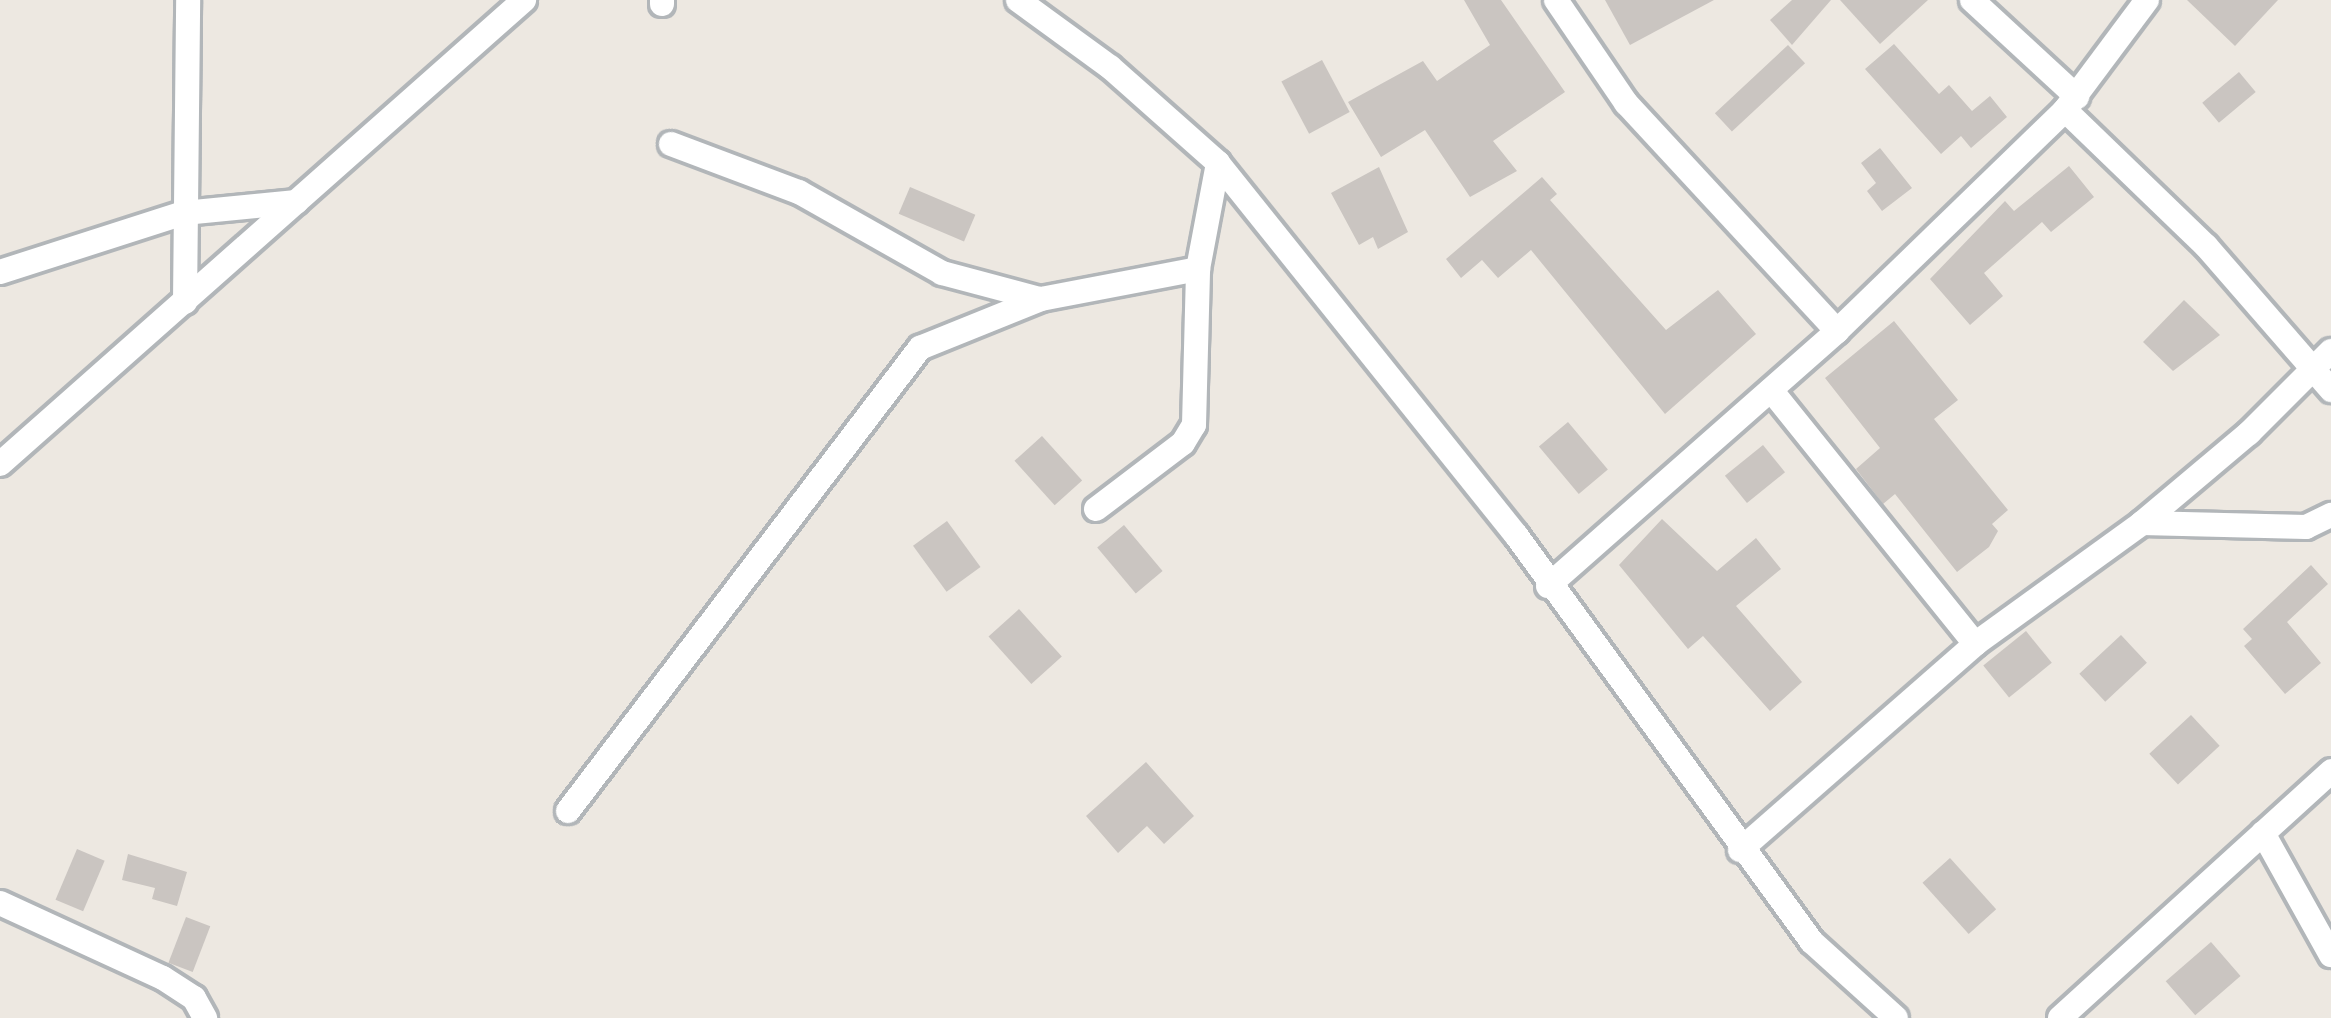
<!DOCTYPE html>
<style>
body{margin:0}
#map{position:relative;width:2331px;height:1018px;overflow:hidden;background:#ede8e1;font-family:"Alegreya Sans",sans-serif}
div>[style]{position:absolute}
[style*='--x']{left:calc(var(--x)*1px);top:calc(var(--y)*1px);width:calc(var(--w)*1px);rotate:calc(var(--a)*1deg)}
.building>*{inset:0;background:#cac5c1;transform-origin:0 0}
.roads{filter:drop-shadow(3px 0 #b2b6b9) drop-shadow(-3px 0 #b2b6b9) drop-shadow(0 3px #b2b6b9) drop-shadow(0 -3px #b2b6b9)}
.street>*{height:24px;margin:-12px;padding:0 12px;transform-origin:12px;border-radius:12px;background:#fff}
span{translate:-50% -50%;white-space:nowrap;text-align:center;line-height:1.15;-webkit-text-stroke:10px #fff;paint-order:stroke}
</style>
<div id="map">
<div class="building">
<div style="clip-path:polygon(1464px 0,1501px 0,1565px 92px,1493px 141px,1517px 171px,1470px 197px,1425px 130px,1381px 157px,1348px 102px,1423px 61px,1437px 81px,1490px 45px)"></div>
<div style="clip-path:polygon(1605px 0,1714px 0,1630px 45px)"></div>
<div style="clip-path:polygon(1792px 0,1831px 0,1792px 45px,1770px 20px)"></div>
<div style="clip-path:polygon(1840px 0,1928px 0,1880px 44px)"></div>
<div style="clip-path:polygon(2187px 0,2278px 0,2235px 46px)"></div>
<div style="clip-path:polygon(1894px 44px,1939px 94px,1949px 85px,1972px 111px,1990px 96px,2007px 117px,1971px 148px,1961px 136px,1941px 154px,1865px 69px)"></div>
<div style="left:1788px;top:45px;width:25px;height:100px;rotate:47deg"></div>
<div style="left:1322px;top:60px;width:59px;height:46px;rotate:62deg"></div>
<div style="left:2239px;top:72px;width:26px;height:48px;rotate:50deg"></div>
<div style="clip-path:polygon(1880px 148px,1912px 188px,1882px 211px,1867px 191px,1876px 183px,1861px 163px)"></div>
<div style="clip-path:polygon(2069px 166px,2094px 197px,2051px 232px,2042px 222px,1984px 273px,2003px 296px,1970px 325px,1930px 279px,2005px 201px,2014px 211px)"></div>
<div style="clip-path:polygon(1379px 167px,1408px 232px,1378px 249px,1373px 237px,1359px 245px,1331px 193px)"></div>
<div style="clip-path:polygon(1542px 177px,1557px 194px,1550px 200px,1666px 330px,1718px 290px,1756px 334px,1665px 414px,1531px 250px,1498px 278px,1482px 260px,1461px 278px,1446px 259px)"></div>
<div style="left:910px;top:187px;width:71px;height:29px;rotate:23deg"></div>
<div style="clip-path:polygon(2184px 300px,2220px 335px,2173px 371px,2143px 342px)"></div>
<div style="clip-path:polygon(1894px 321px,1958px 400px,1934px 419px,2008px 510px,1992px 524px,1998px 531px,1989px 547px,1957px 572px,1895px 494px,1883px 504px,1856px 469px,1880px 448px,1825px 378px)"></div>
<div style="left:1568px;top:422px;width:62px;height:38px;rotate:50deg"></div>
<div style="left:1042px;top:436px;width:60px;height:37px;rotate:48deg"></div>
<div style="left:1763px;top:445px;width:35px;height:49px;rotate:51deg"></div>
<div style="clip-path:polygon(1662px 519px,1717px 571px,1756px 538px,1781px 569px,1736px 606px,1802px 682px,1770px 711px,1703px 636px,1688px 649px,1619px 565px)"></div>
<div style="left:947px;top:521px;width:57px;height:42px;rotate:54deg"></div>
<div style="left:1124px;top:525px;width:60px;height:35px;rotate:50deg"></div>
<div style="clip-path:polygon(2311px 565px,2328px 584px,2287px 622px,2321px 663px,2285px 694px,2244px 646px,2252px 639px,2243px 629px)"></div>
<div style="left:1019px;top:609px;width:64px;height:41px;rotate:48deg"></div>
<div style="left:2026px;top:631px;width:41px;height:55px;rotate:51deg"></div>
<div style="left:2121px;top:635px;width:38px;height:57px;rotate:47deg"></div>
<div style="left:2191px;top:715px;width:42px;height:57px;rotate:47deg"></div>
<div style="clip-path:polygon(1146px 762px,1194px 816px,1164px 844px,1147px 826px,1118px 853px,1086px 816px)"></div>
<div style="left:77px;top:849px;width:30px;height:55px;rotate:23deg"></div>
<div style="clip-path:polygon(128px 854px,187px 872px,177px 906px,152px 899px,155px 888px,122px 880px)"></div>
<div style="left:1950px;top:858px;width:69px;height:37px;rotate:48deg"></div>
<div style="left:186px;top:917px;width:26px;height:49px;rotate:21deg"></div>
<div style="left:2211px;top:942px;width:45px;height:60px;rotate:49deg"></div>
</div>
<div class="roads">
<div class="street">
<div style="--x:662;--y:0;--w:4;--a:90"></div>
<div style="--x:1018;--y:0;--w:114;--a:36.1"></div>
<div style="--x:1110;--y:67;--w:144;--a:41.6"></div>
<div style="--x:1218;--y:163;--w:477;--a:51.3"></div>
<div style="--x:1516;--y:535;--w:503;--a:53.97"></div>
<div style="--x:1812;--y:942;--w:113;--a:42.1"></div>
<div style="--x:1556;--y:0;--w:125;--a:55.8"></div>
<div style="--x:1626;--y:103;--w:311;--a:47.2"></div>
<div style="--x:1972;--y:0;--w:143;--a:42.7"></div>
<div style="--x:2065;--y:110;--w:196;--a:44"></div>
<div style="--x:2206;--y:246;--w:191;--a:49"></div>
<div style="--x:671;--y:144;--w:137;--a:20.6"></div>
<div style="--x:799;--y:192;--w:164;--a:29.5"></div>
<div style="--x:942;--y:273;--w:97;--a:14.9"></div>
<div style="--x:0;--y:272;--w:193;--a:-17.8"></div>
<div style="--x:184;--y:213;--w:113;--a:-5.6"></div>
<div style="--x:185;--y:302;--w:302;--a:-89.4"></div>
<div style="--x:1771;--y:390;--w:326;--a:51.2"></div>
<div style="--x:0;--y:464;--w:700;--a:-41.52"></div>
<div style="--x:1096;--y:509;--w:109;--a:-37.2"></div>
<div style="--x:1183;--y:443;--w:21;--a:-59"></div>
<div style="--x:1194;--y:425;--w:156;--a:-88.5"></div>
<div style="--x:1198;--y:269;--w:108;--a:-79.3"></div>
<div style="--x:2142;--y:523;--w:164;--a:1.4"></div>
<div style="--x:2306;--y:527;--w:28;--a:-26"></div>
<div style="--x:1548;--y:586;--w:385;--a:-41.4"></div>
<div style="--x:1837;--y:331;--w:318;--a:-44.1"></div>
<div style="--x:2065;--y:110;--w:137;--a:-53.3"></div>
<div style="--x:568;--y:811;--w:582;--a:-52.76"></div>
<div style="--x:920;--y:348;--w:131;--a:-22"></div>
<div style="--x:1041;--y:299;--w:160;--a:-10.8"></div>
<div style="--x:2263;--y:833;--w:140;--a:60.9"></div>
<div style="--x:1740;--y:850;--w:313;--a:-41.2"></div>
<div style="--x:1975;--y:644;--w:206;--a:-35.9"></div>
<div style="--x:2142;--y:523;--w:140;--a:-40.1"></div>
<div style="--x:2249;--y:433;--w:116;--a:-45"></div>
<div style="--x:0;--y:903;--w:179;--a:24.7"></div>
<div style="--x:163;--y:978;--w:37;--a:33"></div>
<div style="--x:194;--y:998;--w:23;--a:61"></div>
<div style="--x:2060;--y:1018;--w:367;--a:-42.3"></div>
</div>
</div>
</div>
